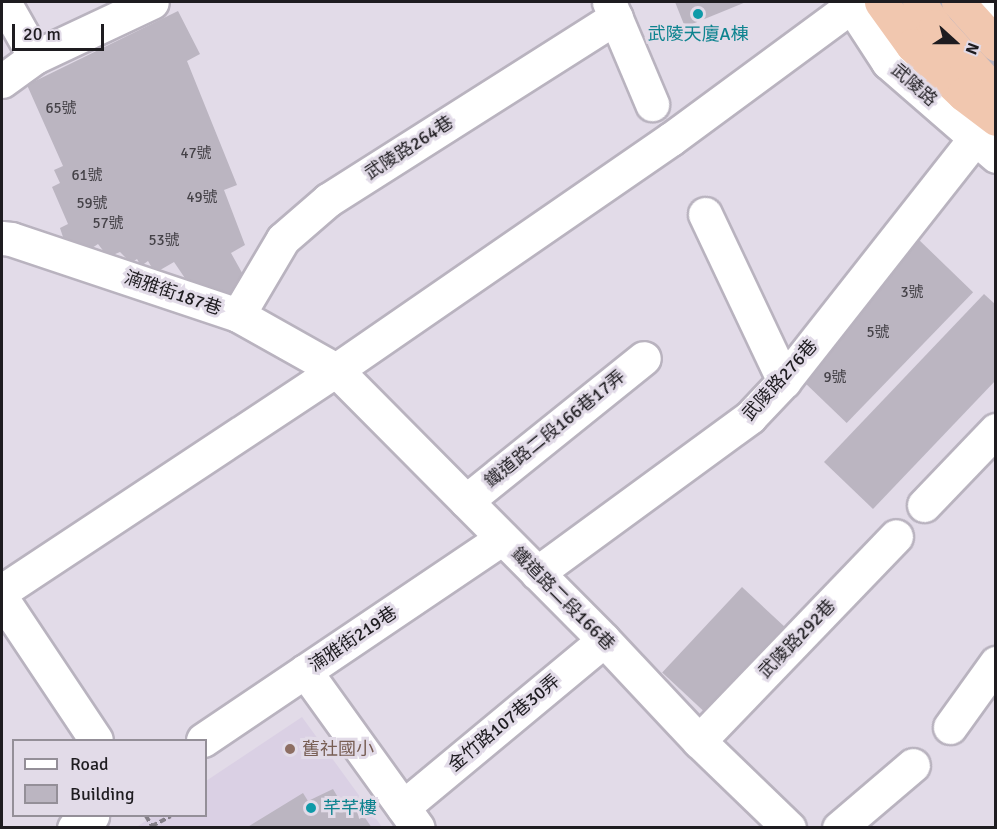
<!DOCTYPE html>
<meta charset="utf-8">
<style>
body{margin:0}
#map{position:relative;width:997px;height:829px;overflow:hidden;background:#e2dbe8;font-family:Signika,"Noto Sans TC",sans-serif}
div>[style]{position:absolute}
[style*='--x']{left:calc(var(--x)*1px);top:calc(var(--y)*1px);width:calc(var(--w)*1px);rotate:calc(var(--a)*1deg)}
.built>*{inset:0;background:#dad0e4}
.building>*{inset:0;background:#bbb5c1;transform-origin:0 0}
.path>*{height:4px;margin-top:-2px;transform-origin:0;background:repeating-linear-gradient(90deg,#847f88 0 6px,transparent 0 9px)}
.roads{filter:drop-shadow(2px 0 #b9b3bf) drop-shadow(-2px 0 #b9b3bf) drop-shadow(0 2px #b9b3bf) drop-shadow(0 -2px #b9b3bf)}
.minor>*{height:33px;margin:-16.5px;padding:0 16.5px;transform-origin:16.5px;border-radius:16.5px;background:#fff}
.highway>*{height:33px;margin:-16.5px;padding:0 16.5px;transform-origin:16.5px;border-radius:16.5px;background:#f1c7af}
.dots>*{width:16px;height:16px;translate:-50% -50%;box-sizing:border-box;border:3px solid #e2dbe8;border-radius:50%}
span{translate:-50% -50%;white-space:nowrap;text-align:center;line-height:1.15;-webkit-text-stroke:6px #e2dbe8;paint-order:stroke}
.number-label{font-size:15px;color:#454248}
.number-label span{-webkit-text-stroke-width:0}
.culture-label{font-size:18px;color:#0d838f}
.left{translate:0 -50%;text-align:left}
.street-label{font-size:18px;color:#1e1c20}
.education-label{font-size:18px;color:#785e54}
.frame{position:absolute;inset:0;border:3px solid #1e1c20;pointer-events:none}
.legend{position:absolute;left:12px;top:739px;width:195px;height:78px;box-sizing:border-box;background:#e2dbe8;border:2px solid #948f98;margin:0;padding:8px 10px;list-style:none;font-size:18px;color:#1e1c20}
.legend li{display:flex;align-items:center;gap:12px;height:30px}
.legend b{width:30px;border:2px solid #948f98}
.north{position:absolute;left:925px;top:12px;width:60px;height:60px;-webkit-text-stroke:4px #e2dbe8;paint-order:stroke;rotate:111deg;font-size:16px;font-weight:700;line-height:24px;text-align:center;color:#1e1c20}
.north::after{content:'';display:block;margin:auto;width:21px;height:27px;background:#1e1c20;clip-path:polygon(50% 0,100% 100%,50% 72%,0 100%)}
.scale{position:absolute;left:12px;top:24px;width:92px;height:27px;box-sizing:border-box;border:3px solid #1e1c20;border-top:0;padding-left:8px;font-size:18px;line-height:21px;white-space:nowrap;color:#1e1c20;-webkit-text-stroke:4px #e2dbe8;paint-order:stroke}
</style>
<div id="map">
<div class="built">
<div style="clip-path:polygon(302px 717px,382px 827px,135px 828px,153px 816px,206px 816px,206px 781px)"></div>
</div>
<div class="building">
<div style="clip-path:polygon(675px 2px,746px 2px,685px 27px)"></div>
<div style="clip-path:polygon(178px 11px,200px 54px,187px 61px,237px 185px,224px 190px,245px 245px,231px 253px,250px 287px,239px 305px,197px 296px,174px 262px,155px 273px,148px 261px,141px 266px,137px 259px,131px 263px,120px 252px,108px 257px,98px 244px,89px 250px,65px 243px,60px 228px,68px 224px,52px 187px,60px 183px,54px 170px,63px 166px,27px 85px)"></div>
<div style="left:917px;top:238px;width:78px;height:182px;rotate:44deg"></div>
<div style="clip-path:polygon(984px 294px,996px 305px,996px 380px,873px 509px,824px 462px)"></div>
<div style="left:742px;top:587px;width:66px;height:117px;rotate:43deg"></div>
<div style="clip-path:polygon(333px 789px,346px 811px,357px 806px,372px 828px,246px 828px,303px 793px,308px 801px)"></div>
</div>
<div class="path">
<div style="--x:146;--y:816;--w:12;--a:59"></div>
<div style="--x:152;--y:826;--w:21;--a:-28"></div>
</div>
<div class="roads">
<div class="minor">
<div style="--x:4;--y:2;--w:63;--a:60.6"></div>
<div style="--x:609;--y:2;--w:111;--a:67.1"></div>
<div style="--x:849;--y:2;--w:72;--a:57"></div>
<div style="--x:888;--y:62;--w:143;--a:41"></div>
<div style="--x:983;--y:2;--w:18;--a:43"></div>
<div style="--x:2;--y:81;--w:41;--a:-36"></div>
<div style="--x:35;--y:57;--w:129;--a:-25.2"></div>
<div style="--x:705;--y:214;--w:185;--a:64.7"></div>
<div style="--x:2;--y:238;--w:9;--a:6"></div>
<div style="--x:11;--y:239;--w:239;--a:18.5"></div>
<div style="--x:238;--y:315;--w:112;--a:29.3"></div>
<div style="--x:336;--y:370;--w:380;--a:45.2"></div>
<div style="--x:604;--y:640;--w:139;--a:46.8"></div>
<div style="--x:699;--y:741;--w:125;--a:44"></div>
<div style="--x:238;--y:315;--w:88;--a:-59.4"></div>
<div style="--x:283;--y:239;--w:60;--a:-40.9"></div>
<div style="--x:328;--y:200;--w:341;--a:-32.4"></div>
<div style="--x:466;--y:501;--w:228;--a:-38.8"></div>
<div style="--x:924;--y:505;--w:104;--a:-46.2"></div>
<div style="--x:537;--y:573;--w:264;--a:-36.2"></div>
<div style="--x:750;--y:417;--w:50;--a:-46.6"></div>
<div style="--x:784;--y:381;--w:309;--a:-51.8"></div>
<div style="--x:2;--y:591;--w:400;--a:-33.5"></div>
<div style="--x:336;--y:370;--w:407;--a:-34.6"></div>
<div style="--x:671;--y:139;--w:231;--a:-36.4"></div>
<div style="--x:2;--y:599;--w:169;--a:56.3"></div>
<div style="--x:305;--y:671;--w:193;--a:54.3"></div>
<div style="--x:950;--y:727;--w:79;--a:-54.3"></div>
<div style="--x:203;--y:740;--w:361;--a:-34"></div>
<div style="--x:699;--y:741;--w:284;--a:-46.1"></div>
<div style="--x:403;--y:807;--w:261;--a:-39.7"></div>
<div style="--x:74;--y:828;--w:22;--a:-34"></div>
<div style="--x:839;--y:828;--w:97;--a:-40.4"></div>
</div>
<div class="highway">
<div style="--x:881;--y:2;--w:53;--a:54.2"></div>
<div style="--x:912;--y:45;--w:71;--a:43.9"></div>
<div style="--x:963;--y:94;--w:41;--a:37.1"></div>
<div style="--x:919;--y:2;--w:29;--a:56"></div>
<div style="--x:935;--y:26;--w:91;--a:47.7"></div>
<div style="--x:958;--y:2;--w:57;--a:47.9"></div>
</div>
</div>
<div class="dots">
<div style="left:698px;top:14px;background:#0f9aa8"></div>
<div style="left:290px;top:749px;background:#8d6e63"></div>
<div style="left:311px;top:808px;background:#0f9aa8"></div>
</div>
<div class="number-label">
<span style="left:61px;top:109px">65號</span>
<span style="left:196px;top:154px">47號</span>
<span style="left:87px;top:176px">61號</span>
<span style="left:202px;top:198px">49號</span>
<span style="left:92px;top:204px">59號</span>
<span style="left:108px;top:224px">57號</span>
<span style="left:164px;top:241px">53號</span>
<span style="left:912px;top:293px">3號</span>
<span style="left:878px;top:333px">5號</span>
<span style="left:835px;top:378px">9號</span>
</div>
<div class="culture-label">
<span style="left:698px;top:34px">武陵天廈A棟</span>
<span class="left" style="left:323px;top:808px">芊芊樓</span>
</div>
<div class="street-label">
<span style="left:914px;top:85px;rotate:41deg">武陵路</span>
<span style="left:409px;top:148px;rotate:-33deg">武陵路264巷</span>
<span style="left:173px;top:293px;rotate:19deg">湳雅街187巷</span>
<span style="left:780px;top:380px;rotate:-48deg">武陵路276巷</span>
<span style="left:555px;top:429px;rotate:-39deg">鐵道路二段166巷17弄</span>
<span style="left:563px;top:599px;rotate:45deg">鐵道路二段166巷</span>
<span style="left:353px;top:639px;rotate:-34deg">湳雅街219巷</span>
<span style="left:797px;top:639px;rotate:-46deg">武陵路292巷</span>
<span style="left:504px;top:723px;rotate:-40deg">金竹路107巷30弄</span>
</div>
<div class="education-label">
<span class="left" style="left:302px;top:749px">舊社國小</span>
</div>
<div class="frame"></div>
<ul class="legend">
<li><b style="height:8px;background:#fff"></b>Road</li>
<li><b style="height:16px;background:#bbb5c1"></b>Building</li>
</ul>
<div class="north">N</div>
<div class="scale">20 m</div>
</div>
